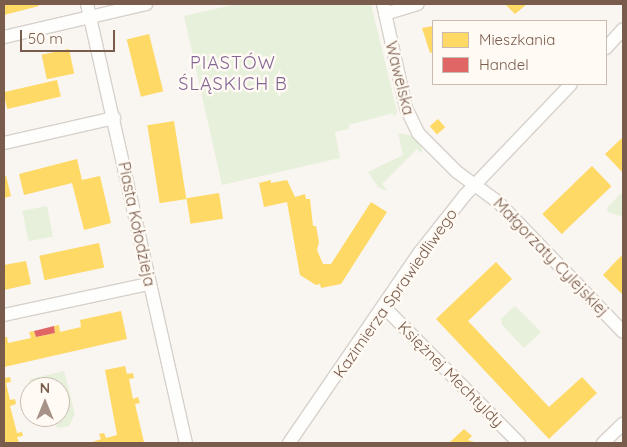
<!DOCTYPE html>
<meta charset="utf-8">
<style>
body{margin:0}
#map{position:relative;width:627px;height:447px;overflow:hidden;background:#f9f5f0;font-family:Quicksand,sans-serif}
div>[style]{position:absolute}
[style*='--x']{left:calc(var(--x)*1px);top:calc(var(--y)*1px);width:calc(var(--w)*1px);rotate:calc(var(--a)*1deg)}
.green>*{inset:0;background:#e7f0db;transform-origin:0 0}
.homes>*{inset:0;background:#ffd966;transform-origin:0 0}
.shops>*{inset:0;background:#e06666}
.roads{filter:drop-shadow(1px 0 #d7d1cb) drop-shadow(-1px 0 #d7d1cb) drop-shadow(0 1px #d7d1cb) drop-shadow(0 -1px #d7d1cb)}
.minor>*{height:12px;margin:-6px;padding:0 6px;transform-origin:6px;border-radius:6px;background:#fefefd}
span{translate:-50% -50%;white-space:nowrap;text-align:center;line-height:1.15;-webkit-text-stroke:5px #fffaf3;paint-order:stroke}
.street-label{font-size:16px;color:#7a5c4d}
.neighbourhood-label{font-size:18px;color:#846695;letter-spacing:1px}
.frame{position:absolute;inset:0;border:5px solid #7a5c4d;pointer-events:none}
.legend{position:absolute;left:432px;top:20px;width:175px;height:65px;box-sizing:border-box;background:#fffaf3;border:1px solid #cabbb1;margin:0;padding:6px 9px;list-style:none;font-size:15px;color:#7a5c4d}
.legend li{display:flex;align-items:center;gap:10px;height:25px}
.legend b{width:25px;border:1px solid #cabbb1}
.north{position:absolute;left:20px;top:377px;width:50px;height:50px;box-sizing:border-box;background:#fffaf3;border:1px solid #cabbb1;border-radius:50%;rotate:0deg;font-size:14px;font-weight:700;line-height:20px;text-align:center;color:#7a5c4d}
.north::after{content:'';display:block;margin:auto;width:18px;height:22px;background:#a69286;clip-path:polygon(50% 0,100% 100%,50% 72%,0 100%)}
.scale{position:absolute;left:20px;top:30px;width:95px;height:22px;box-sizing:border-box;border:2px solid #7a5c4d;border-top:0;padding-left:6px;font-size:15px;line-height:18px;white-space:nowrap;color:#7a5c4d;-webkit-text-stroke:4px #fffaf3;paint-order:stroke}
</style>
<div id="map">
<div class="green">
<div style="clip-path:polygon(237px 4px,371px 4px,397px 112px,394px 117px,393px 113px,349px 125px,349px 129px,335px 132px,340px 158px,222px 185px,184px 16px)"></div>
<div style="clip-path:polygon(398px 133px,413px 136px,422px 146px,422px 154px,417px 149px,382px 184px,387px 190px,384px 190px,378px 187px,368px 172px,403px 155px)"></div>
<div style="clip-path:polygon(621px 193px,623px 196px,623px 217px,608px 212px,607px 208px)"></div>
<div style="left:47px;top:206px;width:31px;height:25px;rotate:79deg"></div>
<div style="clip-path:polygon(515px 306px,541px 332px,524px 348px,502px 325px,501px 319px)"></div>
<div style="clip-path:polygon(64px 371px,75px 414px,69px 426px,57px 428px,53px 417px,60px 417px,60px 387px,30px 387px,30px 408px,27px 388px,30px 379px)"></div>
</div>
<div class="homes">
<div style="clip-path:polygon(4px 4px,38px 4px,39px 6px,4px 15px)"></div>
<div style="clip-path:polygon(505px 4px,527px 4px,515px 14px)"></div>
<div style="clip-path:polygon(433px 26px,433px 52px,430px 53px,422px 28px)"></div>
<div style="left:149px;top:34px;width:59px;height:23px;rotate:76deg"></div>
<div style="left:69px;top:49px;width:25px;height:28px;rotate:78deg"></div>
<div style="left:57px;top:80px;width:17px;height:55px;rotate:77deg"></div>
<div style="left:438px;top:119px;width:11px;height:11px;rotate:49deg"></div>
<div style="left:174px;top:121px;width:79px;height:27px;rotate:81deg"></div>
<div style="clip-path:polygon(623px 137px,623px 173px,605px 154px)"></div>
<div style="clip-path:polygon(77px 159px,82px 180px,100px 176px,111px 223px,84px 230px,72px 183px,24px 195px,19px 174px)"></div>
<div style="left:592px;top:166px;width:28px;height:69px;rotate:46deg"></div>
<div style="clip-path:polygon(4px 176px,6px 176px,11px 196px,4px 198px)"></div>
<div style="clip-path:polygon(271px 180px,271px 183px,287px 180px,295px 197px,305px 194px,306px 199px,310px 199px,313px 226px,316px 226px,319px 242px,317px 250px,323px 264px,331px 264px,371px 202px,387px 212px,341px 284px,321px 288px,320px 284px,316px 285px,300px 275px,287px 202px,264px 207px,259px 183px)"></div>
<div style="left:219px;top:193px;width:26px;height:33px;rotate:81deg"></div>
<div style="left:99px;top:243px;width:25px;height:61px;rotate:78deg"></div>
<div style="clip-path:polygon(621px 256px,623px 258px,623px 295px,603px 275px)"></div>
<div style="clip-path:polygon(26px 261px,31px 284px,4px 290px,4px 265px)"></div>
<div style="clip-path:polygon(496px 262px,512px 279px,468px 321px,549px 407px,582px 377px,597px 393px,549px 439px,436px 319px)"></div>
<div style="clip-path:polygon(121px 311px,127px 339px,4px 367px,4px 337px,7px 337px,8px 343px,31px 338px,29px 332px,34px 331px,36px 337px,55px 333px,54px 326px,59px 325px,60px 332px,81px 327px,80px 320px)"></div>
<div style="clip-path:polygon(125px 366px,127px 374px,133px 373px,134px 378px,129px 379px,133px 399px,138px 397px,140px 403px,135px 404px,144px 442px,90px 443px,101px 439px,99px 434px,104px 433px,106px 438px,117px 435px,105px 370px)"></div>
<div style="clip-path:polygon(10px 377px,11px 382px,6px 383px,10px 400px,15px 399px,16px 404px,10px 406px,17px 433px,22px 432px,23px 436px,17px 437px,19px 443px,4px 443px,4px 378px)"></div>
<div style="clip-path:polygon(464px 429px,472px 436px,468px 440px,477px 443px,449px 443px)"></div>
</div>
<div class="shops">
<div style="clip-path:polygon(54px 326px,55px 333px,36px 337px,34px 331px)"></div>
</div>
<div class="roads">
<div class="minor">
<div style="--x:87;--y:4;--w:450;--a:77.3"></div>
<div style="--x:383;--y:4;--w:107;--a:77.5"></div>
<div style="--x:406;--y:108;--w:28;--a:64"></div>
<div style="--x:418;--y:133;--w:55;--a:45"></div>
<div style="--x:457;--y:172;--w:51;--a:36.2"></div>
<div style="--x:498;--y:202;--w:180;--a:46.1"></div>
<div style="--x:385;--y:14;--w:34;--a:-17"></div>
<div style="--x:4;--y:37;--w:146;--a:-13.1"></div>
<div style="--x:606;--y:48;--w:25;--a:-48"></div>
<div style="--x:4;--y:143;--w:113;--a:-12.8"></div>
<div style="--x:383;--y:306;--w:193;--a:45.2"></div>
<div style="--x:4;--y:315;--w:148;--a:-12.1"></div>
<div style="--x:289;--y:443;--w:232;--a:-55.6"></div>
<div style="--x:420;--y:252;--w:73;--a:-51.7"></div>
<div style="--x:465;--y:195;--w:153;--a:-46.3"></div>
<div style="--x:603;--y:443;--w:28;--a:-44"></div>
</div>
</div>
<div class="street-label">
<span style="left:400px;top:78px;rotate:76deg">Wawelska</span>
<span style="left:137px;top:224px;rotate:78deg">Piasta Kołodzieja</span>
<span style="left:551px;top:257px;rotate:46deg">Małgorzaty Cylejskiej</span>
<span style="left:395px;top:293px;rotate:-55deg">Kazimierza Sprawiedliwego</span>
<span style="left:451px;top:374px;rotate:45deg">Księżnej Mechtyldy</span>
</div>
<div class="neighbourhood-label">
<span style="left:233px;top:74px">PIASTÓW<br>ŚLĄSKICH B</span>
</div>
<div class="frame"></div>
<ul class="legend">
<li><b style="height:14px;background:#ffd966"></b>Mieszkania</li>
<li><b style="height:14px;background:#e06666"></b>Handel</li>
</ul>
<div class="north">N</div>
<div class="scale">50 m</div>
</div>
